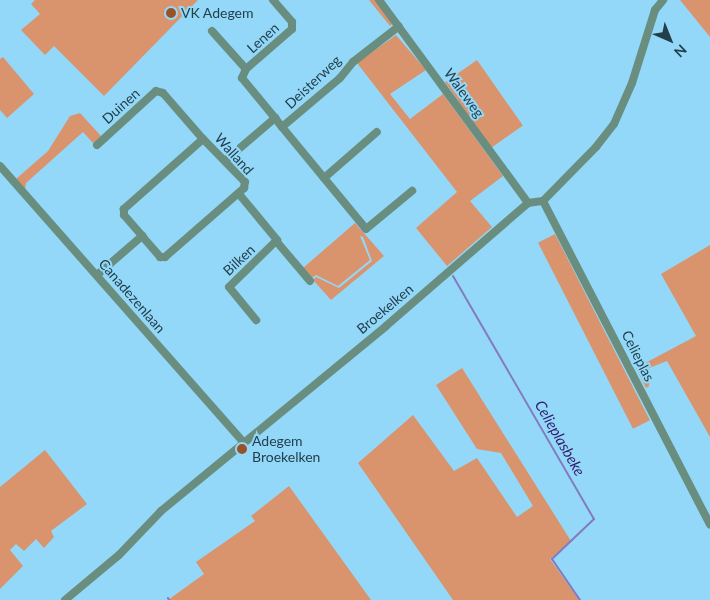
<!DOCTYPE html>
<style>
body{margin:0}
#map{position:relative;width:710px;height:600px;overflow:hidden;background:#93d8f8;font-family:Lato,sans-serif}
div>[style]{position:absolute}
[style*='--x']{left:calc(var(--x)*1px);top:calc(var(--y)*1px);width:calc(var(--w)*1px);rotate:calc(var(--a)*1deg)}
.green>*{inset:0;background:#d9946e;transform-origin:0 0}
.stream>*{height:2px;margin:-1px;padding:0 1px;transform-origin:1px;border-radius:1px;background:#847abf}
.minor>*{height:8px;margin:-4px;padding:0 4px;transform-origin:4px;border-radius:4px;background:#698e80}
.dots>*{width:14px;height:14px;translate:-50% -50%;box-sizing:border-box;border:2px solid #93d8f8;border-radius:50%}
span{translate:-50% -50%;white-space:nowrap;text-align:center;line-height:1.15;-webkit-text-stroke:4px #93d8f8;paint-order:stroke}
.poi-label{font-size:14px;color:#233f4c}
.left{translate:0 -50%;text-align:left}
.street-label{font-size:14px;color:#233f4c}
.water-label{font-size:15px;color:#341d6f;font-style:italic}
.north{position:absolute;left:645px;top:15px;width:50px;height:50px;-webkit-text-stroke:4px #93d8f8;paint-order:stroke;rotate:136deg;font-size:14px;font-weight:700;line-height:20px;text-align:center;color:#233f4c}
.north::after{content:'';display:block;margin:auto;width:18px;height:22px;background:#233f4c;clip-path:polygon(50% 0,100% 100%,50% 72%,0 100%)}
</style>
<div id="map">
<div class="green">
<div style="clip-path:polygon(35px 0,198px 0,104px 96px,54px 46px,45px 55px,21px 30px,40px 14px,31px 4px)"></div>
<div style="clip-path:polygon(369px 0,376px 0,393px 23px,390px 26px)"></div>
<div style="clip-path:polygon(680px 0,710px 0,710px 37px)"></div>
<div style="clip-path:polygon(396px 35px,426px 70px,390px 94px,410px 119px,443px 94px,503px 176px,470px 201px,492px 227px,447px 266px,416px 228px,457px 192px,357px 63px)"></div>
<div style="clip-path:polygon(3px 57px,34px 94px,7px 118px,0 110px,0 59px)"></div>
<div style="left:477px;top:60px;width:80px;height:39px;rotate:55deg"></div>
<div style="clip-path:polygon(80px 113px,101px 136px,93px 143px,83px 132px,26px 183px,25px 190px,16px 179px,48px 151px,70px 116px)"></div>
<div style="clip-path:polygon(355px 223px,384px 256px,331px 300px,313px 280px,316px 277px,339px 288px,372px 261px,363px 237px,360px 236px,370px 260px,338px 286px,316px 275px,312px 278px,303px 268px)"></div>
<div style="left:555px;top:234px;width:209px;height:19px;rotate:63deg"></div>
<div style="clip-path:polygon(710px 245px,710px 437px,667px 361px,649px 368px,649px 386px,646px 388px,636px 368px,696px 336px,661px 274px)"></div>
<div style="clip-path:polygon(462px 368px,571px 541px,550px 559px,579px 600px,453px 600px,358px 463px,413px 415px,454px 471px,477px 458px,517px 517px,533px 506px,501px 453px,477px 449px,436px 385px)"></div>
<div style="clip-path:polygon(45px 450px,87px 504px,51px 531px,54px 537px,44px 548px,36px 539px,24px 551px,16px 544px,10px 550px,23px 566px,0 589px,0 487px)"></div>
<div style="clip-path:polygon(289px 486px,371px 600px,168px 600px,204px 574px,196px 562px,255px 521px,251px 516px)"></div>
</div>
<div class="stream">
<div style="--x:453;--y:276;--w:281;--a:59.9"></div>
<div style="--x:594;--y:519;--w:58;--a:136.4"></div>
<div style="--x:552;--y:559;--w:50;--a:55.7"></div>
<div style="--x:168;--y:598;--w:2;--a:63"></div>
</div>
<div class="minor">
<div style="--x:273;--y:0;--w:29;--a:49"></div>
<div style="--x:292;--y:22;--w:7;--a:90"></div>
<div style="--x:292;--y:29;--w:61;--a:139"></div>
<div style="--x:246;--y:69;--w:10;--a:114"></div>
<div style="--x:242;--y:78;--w:52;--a:50.5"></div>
<div style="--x:379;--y:0;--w:252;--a:53.7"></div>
<div style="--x:212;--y:31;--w:51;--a:48.2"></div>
<div style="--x:282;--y:127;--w:132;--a:50.5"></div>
<div style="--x:366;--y:229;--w:60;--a:-39.6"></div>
<div style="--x:97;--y:145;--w:80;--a:-42.5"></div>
<div style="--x:156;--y:91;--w:7;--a:16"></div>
<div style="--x:163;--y:93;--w:61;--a:49"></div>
<div style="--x:226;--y:160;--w:65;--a:-40.6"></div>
<div style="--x:275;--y:118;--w:11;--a:52"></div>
<div style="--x:282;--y:127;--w:76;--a:-40.2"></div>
<div style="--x:340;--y:78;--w:21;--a:-51"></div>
<div style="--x:353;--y:62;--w:58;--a:-38"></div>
<div style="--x:0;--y:166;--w:369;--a:48.6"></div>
<div style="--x:324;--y:178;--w:70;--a:-41"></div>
<div style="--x:239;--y:194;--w:60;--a:50.4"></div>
<div style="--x:277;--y:240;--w:67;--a:135.6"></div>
<div style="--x:229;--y:287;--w:43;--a:50.7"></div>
<div style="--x:543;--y:201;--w:364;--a:62.7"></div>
<div style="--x:277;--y:242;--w:51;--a:49.8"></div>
<div style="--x:97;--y:275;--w:60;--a:-40.9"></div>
<div style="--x:142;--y:236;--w:28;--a:49"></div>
<div style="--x:160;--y:257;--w:5;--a:0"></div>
<div style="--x:165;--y:257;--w:105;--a:-41.1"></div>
<div style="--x:244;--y:188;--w:6;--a:-81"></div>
<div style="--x:245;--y:182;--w:60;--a:-134.3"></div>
<div style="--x:203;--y:139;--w:106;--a:138.5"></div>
<div style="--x:124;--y:209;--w:6;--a:90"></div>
<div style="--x:124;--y:215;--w:28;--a:49"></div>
<div style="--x:65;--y:600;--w:70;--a:-39.8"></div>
<div style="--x:119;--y:555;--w:61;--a:-46.3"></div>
<div style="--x:161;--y:511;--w:291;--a:-39.4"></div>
<div style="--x:386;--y:326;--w:188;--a:-40.9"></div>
<div style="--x:528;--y:203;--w:15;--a:-8"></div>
<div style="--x:543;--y:201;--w:76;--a:-45.5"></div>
<div style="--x:596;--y:147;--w:29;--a:-52"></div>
<div style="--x:614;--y:124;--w:45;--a:-66.3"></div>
<div style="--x:632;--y:83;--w:77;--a:-72.5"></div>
<div style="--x:655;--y:10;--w:13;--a:-51"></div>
</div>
<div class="dots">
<div style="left:171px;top:13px;background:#985228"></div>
<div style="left:242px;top:449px;background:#985228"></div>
</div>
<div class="poi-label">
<span class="left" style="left:181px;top:13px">VK Adegem</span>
<span class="left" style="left:252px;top:449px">Adegem<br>Broekelken</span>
</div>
<div class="street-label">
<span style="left:263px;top:38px;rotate:-42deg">Lenen</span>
<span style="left:313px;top:82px;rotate:-43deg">Deisterweg</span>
<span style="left:464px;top:93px;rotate:54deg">Waleweg</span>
<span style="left:121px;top:106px;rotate:-42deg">Duinen</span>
<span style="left:234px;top:154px;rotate:48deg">Walland</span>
<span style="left:239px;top:260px;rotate:-43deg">Bilken</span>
<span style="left:132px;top:296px;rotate:49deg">Canadezenlaan</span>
<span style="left:385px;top:309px;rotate:-40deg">Broekelken</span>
<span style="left:638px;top:356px;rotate:63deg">Celieplas</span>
</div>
<div class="water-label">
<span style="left:560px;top:438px;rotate:60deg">Celieplasbeke</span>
</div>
<div class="north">N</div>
</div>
